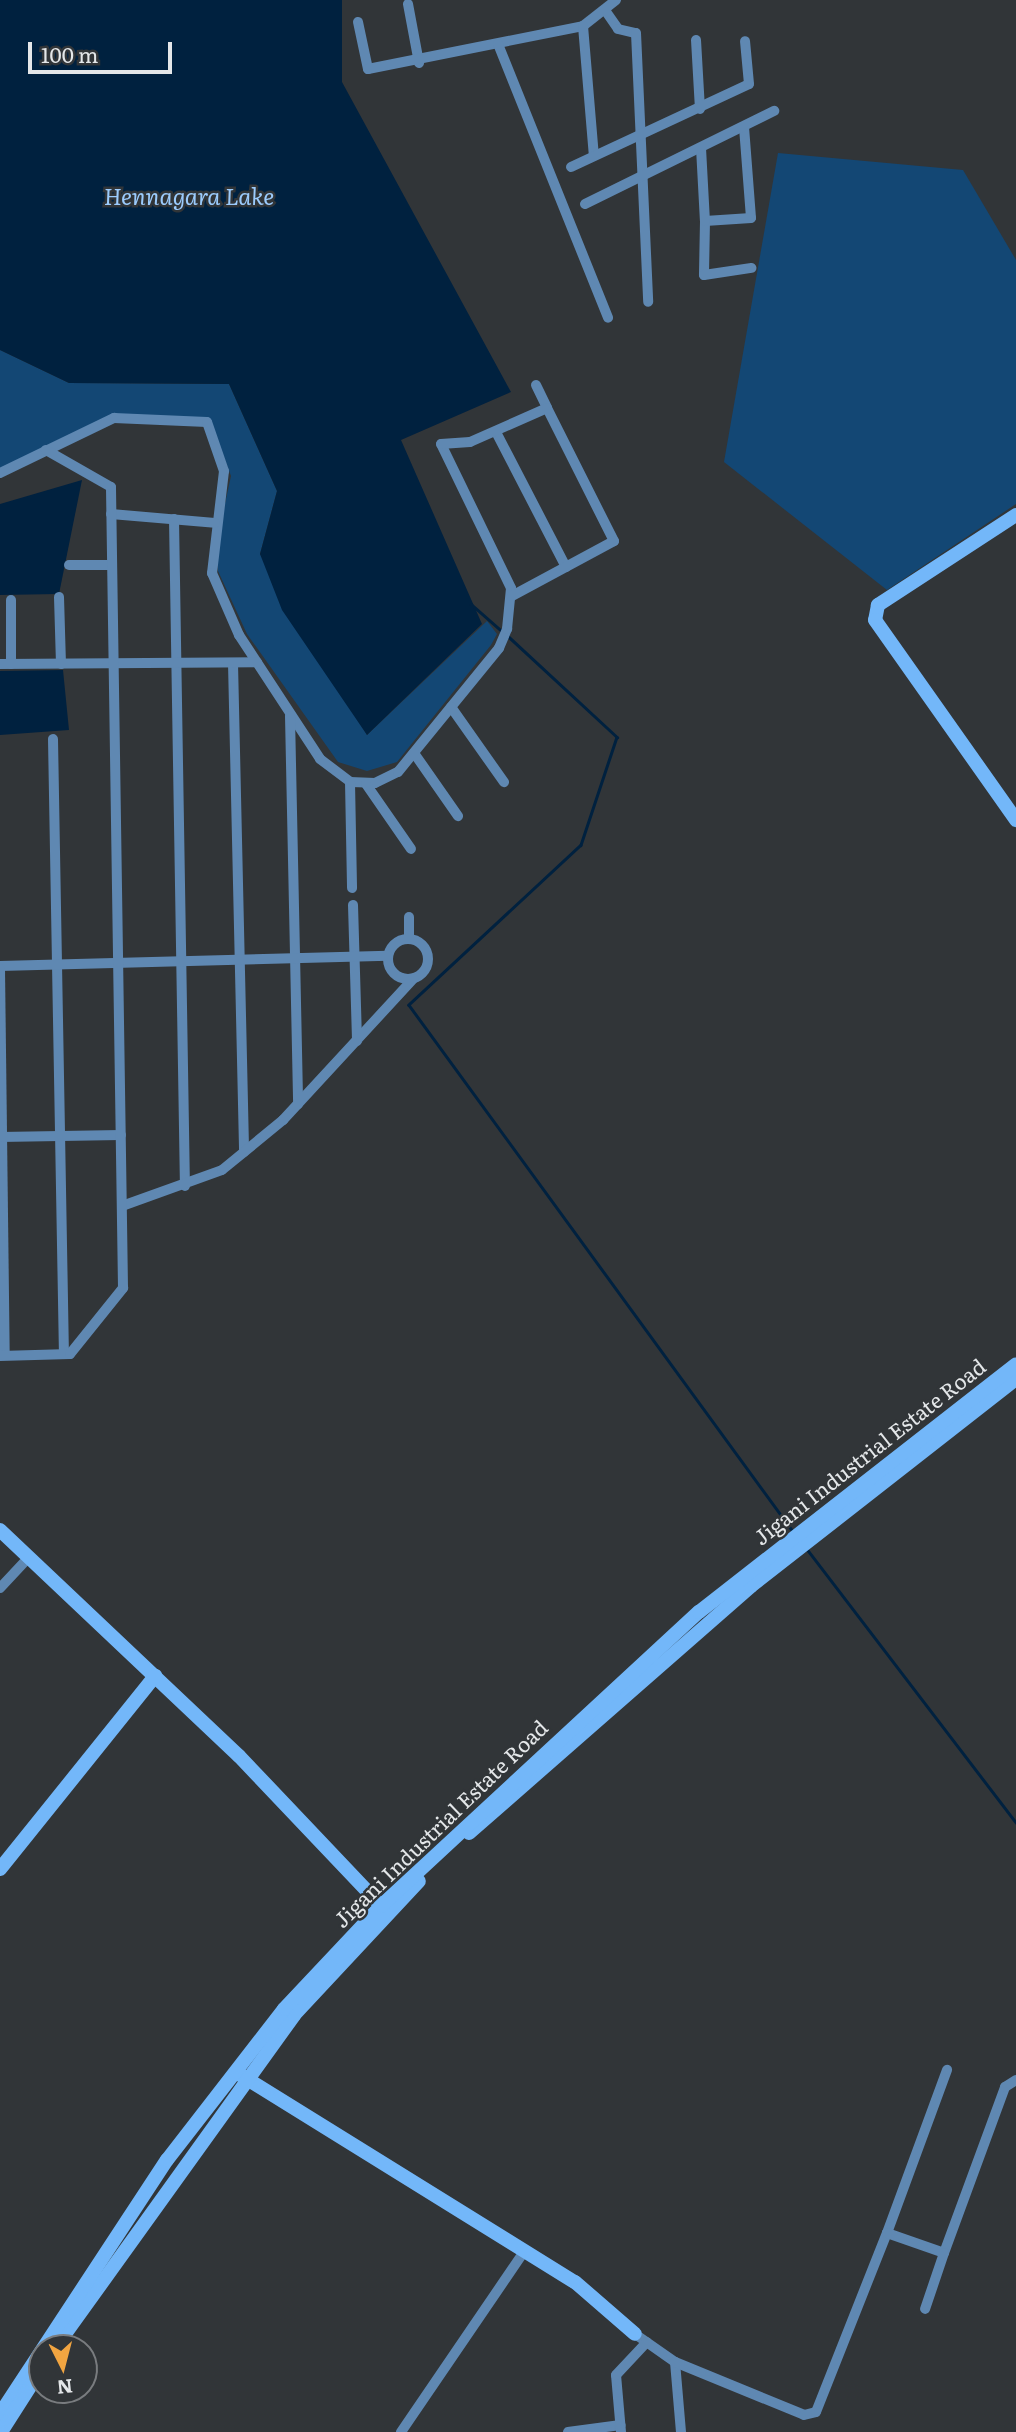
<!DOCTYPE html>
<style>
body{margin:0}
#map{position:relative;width:1016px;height:2432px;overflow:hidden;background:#313538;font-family:Literata,serif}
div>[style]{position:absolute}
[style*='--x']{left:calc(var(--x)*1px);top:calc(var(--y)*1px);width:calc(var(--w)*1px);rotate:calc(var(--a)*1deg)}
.green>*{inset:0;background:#134774}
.water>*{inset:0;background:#00213f}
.stream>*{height:2.5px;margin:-1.25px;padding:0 1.25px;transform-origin:1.25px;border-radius:1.25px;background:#00213f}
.street>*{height:10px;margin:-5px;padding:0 5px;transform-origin:5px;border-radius:5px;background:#5f88b2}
.street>.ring{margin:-5px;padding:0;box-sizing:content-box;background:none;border:10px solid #5f88b2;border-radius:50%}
.secondary>*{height:14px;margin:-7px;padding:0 7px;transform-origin:7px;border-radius:7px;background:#73b7f9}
span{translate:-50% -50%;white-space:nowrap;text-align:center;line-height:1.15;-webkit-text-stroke:5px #313538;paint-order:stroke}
.street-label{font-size:21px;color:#e4e7e9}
.water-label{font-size:23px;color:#9bcbfc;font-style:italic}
.north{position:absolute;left:28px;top:2334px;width:70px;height:70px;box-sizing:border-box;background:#313538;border:2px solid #797c7f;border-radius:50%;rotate:174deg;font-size:19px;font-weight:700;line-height:28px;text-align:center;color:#e4e7e9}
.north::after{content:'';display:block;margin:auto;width:24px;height:32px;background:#f2a541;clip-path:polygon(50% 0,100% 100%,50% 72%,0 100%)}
.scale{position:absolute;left:28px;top:42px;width:144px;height:32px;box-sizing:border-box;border:4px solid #e4e7e9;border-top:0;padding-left:9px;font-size:21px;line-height:24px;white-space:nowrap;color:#e4e7e9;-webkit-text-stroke:5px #313538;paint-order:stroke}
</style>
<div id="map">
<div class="green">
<div style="clip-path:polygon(778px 153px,963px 170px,1016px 260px,1016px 504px,887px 590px,724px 462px)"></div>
<div style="clip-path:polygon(0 350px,69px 383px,229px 384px,277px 491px,260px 554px,367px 735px,487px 621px,497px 634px,491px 645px,397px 762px,367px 771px,338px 762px,247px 634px,218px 571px,216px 545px,231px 476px,209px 418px,116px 415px,0 469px)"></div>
</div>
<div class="water">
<div style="clip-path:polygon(0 0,342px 0,342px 82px,511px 392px,401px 440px,482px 624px,367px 735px,282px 610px,260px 554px,277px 491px,229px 384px,69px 383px,0 350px)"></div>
<div style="clip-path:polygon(82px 480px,59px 594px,0 595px,0 504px)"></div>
<div style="clip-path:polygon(63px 670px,69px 730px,0 735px,0 671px)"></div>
</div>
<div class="stream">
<div style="--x:471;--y:604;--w:43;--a:41.2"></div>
<div style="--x:508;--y:636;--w:149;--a:42.8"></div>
<div style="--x:617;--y:737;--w:114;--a:108.4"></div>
<div style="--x:581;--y:845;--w:235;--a:137.1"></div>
<div style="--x:409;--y:1005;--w:650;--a:53.89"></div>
<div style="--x:807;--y:1549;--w:344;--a:52.6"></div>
</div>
<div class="street">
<div style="--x:408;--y:4;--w:60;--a:79.4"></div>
<div style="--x:607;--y:13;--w:19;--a:55"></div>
<div style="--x:618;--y:29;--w:18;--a:13"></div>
<div style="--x:636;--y:33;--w:269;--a:87.4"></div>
<div style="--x:358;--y:22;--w:48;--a:78"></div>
<div style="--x:368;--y:69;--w:219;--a:-11.3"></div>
<div style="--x:583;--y:26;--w:42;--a:-38.2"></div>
<div style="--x:583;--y:26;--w:130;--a:85.2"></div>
<div style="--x:696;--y:40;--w:69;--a:86.7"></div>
<div style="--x:498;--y:44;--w:295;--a:68.1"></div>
<div style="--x:744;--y:127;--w:91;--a:85.6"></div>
<div style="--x:751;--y:218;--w:46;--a:176.3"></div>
<div style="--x:705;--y:221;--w:54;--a:91.1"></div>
<div style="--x:704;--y:275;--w:48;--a:-8.5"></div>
<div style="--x:701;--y:148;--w:73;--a:86.9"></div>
<div style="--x:571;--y:167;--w:196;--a:-25"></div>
<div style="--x:749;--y:84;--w:43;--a:-95.3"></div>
<div style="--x:585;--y:204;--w:211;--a:-26.2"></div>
<div style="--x:536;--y:385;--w:25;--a:64"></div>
<div style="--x:496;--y:432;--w:152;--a:62.6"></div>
<div style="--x:0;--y:473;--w:127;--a:-25.8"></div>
<div style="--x:114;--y:418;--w:93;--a:2.5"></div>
<div style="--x:207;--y:422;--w:52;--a:70.9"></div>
<div style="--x:224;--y:471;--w:103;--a:96.7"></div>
<div style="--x:212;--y:573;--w:68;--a:66.5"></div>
<div style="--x:239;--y:635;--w:148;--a:56.8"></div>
<div style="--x:320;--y:759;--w:38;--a:37"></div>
<div style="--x:350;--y:782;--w:25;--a:2"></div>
<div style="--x:375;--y:783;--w:25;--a:-26"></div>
<div style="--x:398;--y:772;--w:160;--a:-50.8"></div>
<div style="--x:499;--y:648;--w:21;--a:-67"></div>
<div style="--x:507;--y:629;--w:41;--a:-84.4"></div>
<div style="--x:511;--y:588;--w:160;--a:-115.9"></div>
<div style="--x:441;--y:444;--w:29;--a:-4"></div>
<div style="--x:470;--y:442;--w:84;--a:-23.8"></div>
<div style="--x:547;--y:408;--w:149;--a:63.3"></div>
<div style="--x:614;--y:541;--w:116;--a:151.7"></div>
<div style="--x:111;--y:514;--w:104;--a:4.9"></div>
<div style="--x:174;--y:519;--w:667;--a:89.06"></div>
<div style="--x:69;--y:565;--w:43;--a:0"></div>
<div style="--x:59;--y:597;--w:67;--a:88.3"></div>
<div style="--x:11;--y:600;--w:64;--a:90"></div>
<div style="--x:233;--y:663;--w:489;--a:88.7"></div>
<div style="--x:0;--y:664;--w:257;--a:-0.4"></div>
<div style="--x:451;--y:707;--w:92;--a:54.8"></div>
<div style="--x:290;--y:716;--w:388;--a:88.8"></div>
<div style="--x:53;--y:739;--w:615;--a:88.98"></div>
<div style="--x:414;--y:753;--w:77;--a:55.1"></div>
<div style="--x:350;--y:782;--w:106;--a:88.9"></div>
<div style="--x:366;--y:784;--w:79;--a:55.3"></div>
<div style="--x:353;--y:905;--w:136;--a:88.3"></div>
<div style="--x:409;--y:917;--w:22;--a:90"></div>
<div class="ring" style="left:388px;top:939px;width:30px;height:30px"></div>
<div style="--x:0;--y:966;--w:388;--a:-1.5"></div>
<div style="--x:0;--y:969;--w:386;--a:89.3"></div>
<div style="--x:0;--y:1137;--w:121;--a:-0.9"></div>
<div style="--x:122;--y:1206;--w:106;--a:-19.8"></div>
<div style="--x:222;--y:1170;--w:79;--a:-39.3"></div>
<div style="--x:283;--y:1120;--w:192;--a:-47.3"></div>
<div style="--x:0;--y:1356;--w:70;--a:-1.6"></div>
<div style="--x:70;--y:1354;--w:85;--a:-51.2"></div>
<div style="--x:123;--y:1288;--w:801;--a:-90.86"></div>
<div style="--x:111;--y:487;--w:75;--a:-150.4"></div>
<div style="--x:0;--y:1588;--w:42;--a:-46.9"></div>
<div style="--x:887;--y:2233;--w:174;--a:-69.8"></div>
<div style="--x:944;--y:2253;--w:177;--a:-69.8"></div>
<div style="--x:1005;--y:2087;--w:13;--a:-32"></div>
<div style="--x:635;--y:2334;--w:49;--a:35"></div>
<div style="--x:675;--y:2362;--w:70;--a:85.1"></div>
<div style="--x:675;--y:2362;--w:139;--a:22.3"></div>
<div style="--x:804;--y:2415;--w:12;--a:-14"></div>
<div style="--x:816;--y:2412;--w:193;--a:-68.4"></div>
<div style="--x:887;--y:2233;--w:60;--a:19.3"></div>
<div style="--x:944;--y:2253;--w:59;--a:108.7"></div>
<div style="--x:401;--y:2432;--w:220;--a:-55.7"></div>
<div style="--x:568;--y:2432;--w:53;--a:-7.5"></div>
<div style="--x:621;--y:2432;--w:57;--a:-95"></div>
<div style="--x:616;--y:2375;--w:45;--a:-46.8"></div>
</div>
<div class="secondary">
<div style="--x:1016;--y:515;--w:165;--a:146.9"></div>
<div style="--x:878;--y:605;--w:15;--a:101"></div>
<div style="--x:875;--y:620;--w:245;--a:54.8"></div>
<div style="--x:0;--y:1530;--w:329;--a:43.4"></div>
<div style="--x:239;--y:1756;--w:212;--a:46.5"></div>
<div style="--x:469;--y:1833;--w:375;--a:-41.2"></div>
<div style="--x:751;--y:1586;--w:336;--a:-38"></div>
<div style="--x:0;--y:1869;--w:248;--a:-51.2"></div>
<div style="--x:239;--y:2074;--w:395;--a:31.8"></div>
<div style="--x:575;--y:2282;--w:79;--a:40.9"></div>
<div style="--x:55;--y:2348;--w:410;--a:-54.3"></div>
<div style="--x:294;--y:2015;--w:183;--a:-47"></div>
<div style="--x:0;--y:2414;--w:304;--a:-56.7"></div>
<div style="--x:167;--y:2160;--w:191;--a:-52.2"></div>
<div style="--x:284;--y:2009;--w:141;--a:-46.7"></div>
<div style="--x:381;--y:1906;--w:433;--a:-42.8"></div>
<div style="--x:699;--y:1612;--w:402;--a:-38"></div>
<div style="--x:1;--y:2432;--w:76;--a:-57.4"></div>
</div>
<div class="street-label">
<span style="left:869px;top:1451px;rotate:-38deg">Jigani Industrial Estate Road</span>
<span style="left:440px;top:1823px;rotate:-44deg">Jigani Industrial Estate Road</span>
</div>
<div class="water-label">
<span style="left:189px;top:195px">Hennagara Lake</span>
</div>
<div class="north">N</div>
<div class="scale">100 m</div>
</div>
